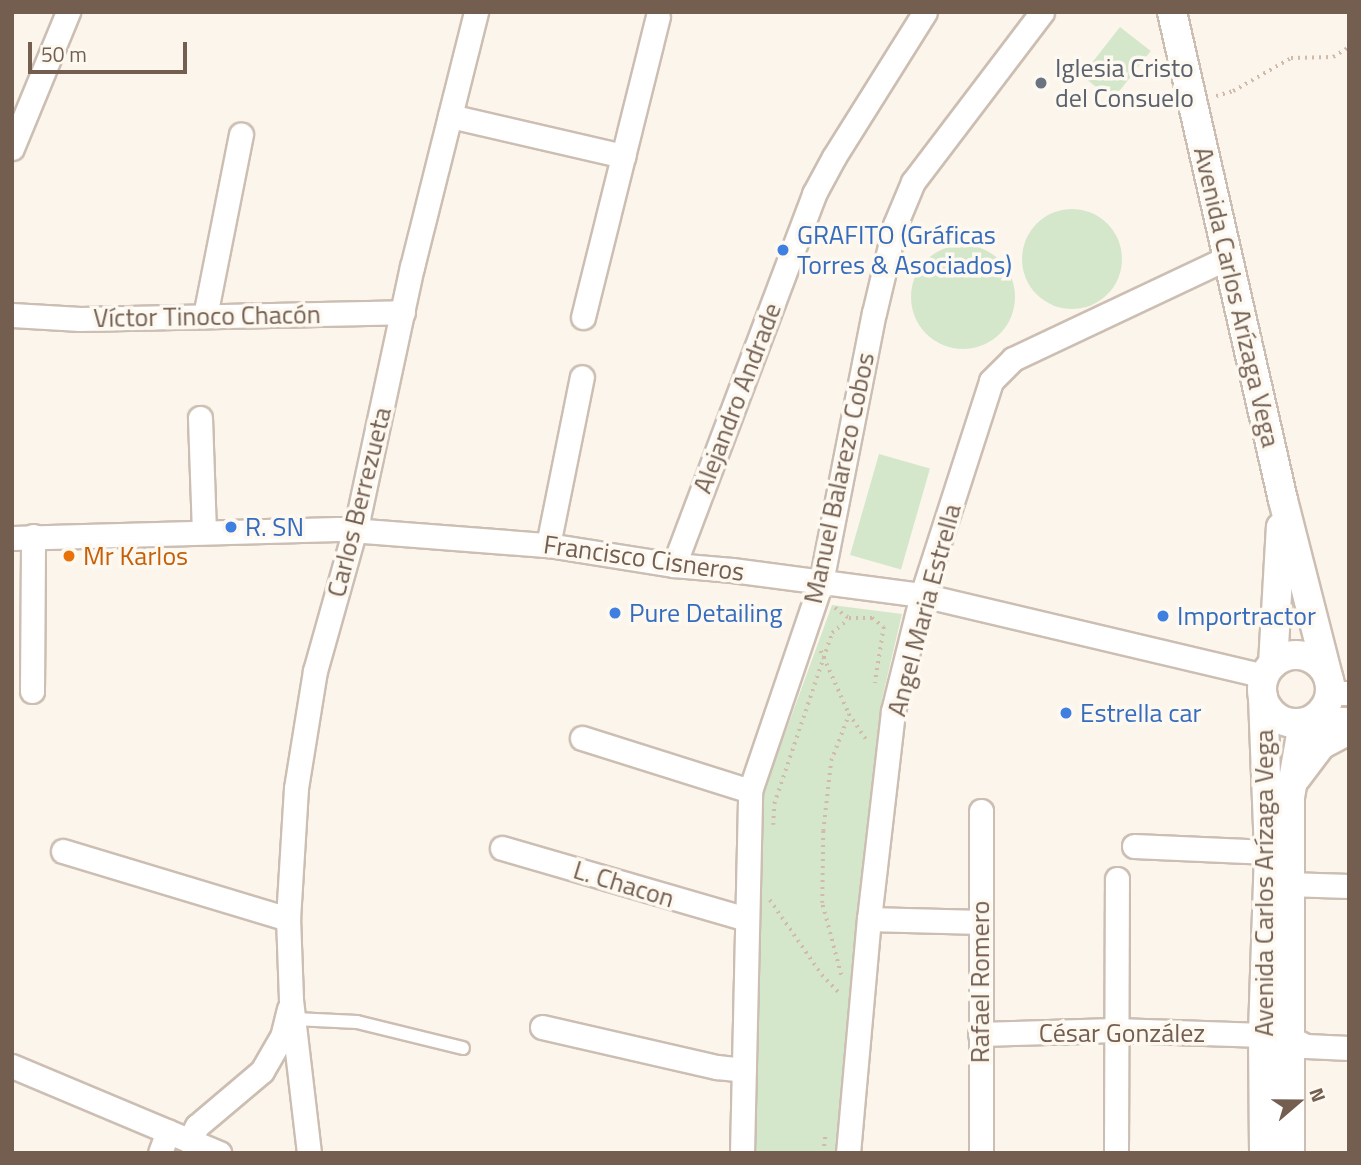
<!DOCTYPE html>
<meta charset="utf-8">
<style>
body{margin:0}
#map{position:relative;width:1361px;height:1165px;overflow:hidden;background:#fbf5eb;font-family:"Titillium Web",sans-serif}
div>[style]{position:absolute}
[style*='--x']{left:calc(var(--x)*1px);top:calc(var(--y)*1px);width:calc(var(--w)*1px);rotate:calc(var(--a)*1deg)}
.green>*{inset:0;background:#d5e7cb;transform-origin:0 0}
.round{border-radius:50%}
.path>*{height:3.5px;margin-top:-1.75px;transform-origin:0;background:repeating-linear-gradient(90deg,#d2baa8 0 2px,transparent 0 7px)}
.roads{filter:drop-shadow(2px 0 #ccbeb2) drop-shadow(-2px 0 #ccbeb2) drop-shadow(0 2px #ccbeb2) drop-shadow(0 -2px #ccbeb2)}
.service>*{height:12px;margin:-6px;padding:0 6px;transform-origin:6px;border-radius:6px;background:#fff}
.minor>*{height:23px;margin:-11.5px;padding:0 11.5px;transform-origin:11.5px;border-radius:11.5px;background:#fff}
.tertiary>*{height:28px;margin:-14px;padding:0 14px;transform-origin:14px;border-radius:14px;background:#fff}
.tertiary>.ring{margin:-14px;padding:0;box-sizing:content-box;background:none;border:28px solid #fff;border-radius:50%}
.dots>*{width:19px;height:19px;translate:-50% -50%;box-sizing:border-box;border:4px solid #fdf9f1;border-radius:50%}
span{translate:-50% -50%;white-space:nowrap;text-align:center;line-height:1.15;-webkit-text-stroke:7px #fdf9f1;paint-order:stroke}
.worship-label{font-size:26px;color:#5b616d}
.left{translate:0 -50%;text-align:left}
.shop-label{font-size:26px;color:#366cbe}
.street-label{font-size:26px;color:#735e50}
.food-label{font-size:26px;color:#c56008}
.frame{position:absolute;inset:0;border:14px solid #735e50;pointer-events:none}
.north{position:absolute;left:1263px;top:1067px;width:70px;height:70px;-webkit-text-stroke:5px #fdf9f1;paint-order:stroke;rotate:70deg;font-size:19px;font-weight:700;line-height:28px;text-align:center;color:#735e50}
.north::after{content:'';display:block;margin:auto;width:24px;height:32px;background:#735e50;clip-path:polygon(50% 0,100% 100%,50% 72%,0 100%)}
.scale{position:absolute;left:28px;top:42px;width:159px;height:32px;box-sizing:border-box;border:4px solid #735e50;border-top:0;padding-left:9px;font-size:21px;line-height:24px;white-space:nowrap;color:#735e50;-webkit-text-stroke:5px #fdf9f1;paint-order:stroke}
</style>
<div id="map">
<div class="green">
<div style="left:1120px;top:27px;width:39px;height:62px;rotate:38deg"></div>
<div class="round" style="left:1022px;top:209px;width:100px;height:100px"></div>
<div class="round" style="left:911px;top:245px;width:104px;height:104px"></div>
<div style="left:879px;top:454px;width:53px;height:105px;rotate:16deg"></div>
<div style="clip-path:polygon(832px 605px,902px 614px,882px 699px,836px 1153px,752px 1153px,761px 799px)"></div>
</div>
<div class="path">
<div style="--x:1216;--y:96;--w:18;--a:-16"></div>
<div style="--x:1233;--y:91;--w:67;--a:-29.6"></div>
<div style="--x:1291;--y:58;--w:42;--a:-1.4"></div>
<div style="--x:1333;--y:57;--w:19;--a:-32"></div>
<div style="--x:835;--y:608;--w:17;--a:36"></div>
<div style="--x:849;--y:618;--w:23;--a:0"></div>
<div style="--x:872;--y:618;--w:15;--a:37"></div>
<div style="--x:884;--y:627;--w:57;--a:99.1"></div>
<div style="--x:821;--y:651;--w:69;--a:66"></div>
<div style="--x:849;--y:714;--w:32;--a:56"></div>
<div style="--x:773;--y:825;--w:21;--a:-87"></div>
<div style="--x:774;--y:804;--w:181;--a:-71.3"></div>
<div style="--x:832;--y:633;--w:21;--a:-41"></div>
<div style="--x:770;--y:900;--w:91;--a:55.3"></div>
<div style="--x:822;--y:975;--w:28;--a:46"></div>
<div style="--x:841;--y:975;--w:74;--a:-104.8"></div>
<div style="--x:822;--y:903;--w:72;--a:-89.2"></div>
<div style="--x:823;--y:831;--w:70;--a:-83.5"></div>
<div style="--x:831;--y:761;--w:50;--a:-69"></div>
<div style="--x:823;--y:1153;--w:17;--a:-83"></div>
</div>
<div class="roads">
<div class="service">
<div style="--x:295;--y:1019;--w:62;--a:2.8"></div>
<div style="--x:357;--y:1022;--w:109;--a:13.8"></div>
</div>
<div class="minor">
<div style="--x:450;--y:116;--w:178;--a:13"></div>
<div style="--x:12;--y:148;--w:147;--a:-67.6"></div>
<div style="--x:12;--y:315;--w:68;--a:3.4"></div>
<div style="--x:80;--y:319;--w:323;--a:-1.2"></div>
<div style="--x:205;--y:316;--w:185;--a:-78.8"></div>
<div style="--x:583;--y:317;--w:309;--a:-76"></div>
<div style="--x:200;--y:418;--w:112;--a:88"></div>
<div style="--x:12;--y:538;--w:326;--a:-1.6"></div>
<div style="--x:338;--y:529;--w:211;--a:4.4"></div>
<div style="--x:548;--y:545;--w:128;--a:9"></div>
<div style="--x:674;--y:565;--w:58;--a:4.9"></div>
<div style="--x:732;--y:570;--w:192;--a:7.5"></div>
<div style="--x:922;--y:595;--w:352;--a:13.3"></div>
<div style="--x:548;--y:545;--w:171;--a:-78.6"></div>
<div style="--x:674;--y:565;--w:397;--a:-69.3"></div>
<div style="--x:814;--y:194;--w:42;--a:-61.6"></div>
<div style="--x:834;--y:157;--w:171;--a:-57.9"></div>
<div style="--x:32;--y:691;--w:155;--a:-89.6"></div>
<div style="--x:1330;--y:693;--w:19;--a:0"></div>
<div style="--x:1315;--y:718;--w:34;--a:2"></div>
<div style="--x:582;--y:738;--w:176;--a:17.5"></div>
<div style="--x:1134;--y:846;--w:135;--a:2.5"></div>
<div style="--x:502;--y:848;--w:254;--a:16.2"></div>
<div style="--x:63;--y:851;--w:235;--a:16.8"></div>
<div style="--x:1287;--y:884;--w:62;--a:1.8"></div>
<div style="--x:869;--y:919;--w:111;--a:1.5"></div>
<div style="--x:542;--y:1027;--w:180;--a:12.9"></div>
<div style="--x:717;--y:1067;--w:27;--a:6"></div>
<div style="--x:980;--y:1034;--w:135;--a:-1.7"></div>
<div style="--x:1115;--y:1030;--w:148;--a:1.9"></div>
<div style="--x:1263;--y:1035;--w:25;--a:5"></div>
<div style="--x:1288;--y:1037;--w:20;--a:27"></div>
<div style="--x:1306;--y:1046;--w:43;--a:2.7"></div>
<div style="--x:12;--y:1066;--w:225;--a:22.8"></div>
<div style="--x:189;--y:1141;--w:17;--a:-62"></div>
<div style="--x:197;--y:1126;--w:85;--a:-40.2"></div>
<div style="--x:262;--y:1071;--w:39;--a:-60"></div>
<div style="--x:282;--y:1037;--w:29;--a:-76"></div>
<div style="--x:160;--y:1153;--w:23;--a:-70"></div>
<div style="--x:309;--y:1153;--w:155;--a:-96.7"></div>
<div style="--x:291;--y:999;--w:80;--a:-92.1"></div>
<div style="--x:288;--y:919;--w:131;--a:-86.5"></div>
<div style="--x:296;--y:788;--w:119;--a:-80.8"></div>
<div style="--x:315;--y:671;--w:159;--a:-74.3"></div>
<div style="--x:358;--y:518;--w:257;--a:-77.9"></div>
<div style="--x:412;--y:267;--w:263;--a:-75.9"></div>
<div style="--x:742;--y:1153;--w:362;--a:-88.7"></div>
<div style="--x:750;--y:791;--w:221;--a:-71.2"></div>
<div style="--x:821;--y:582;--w:274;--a:-78.9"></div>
<div style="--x:874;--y:313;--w:90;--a:-76.6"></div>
<div style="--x:895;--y:225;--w:47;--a:-67.3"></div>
<div style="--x:913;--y:182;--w:213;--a:-52.8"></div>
<div style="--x:848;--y:1153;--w:235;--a:-84.9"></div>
<div style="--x:869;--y:919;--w:209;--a:-83.4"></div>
<div style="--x:893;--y:711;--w:120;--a:-76"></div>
<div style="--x:922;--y:595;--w:225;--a:-72.1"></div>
<div style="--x:991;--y:381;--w:31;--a:-45"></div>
<div style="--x:1013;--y:359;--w:237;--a:-25.3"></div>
<div style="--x:981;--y:1153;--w:342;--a:-90"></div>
<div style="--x:1116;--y:1153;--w:274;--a:-89.8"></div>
</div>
<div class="tertiary">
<div style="--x:1172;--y:12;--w:500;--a:77.19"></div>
<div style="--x:1283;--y:500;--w:190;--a:75.7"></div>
<div class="ring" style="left:1262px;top:655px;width:40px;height:40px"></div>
<div style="--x:1273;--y:664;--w:137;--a:-86.7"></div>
<div style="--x:1263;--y:697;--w:155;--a:87.8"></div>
<div style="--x:1269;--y:852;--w:183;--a:91.9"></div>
<div style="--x:1263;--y:1035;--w:118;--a:89.5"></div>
<div style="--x:1296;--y:778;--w:41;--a:-52.9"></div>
<div style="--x:1321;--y:745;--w:32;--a:-28"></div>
<div style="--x:1290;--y:1153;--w:356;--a:-90"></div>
<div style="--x:1290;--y:797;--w:75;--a:-80"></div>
</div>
</div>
<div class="dots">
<div style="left:1041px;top:83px;background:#6b7280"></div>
<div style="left:783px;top:250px;background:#3f7fe0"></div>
<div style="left:231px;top:527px;background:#3f7fe0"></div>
<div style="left:69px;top:556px;background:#e8710a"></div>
<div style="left:615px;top:613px;background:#3f7fe0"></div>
<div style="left:1163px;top:616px;background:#3f7fe0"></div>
<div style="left:1066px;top:713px;background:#3f7fe0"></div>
</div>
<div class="worship-label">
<span class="left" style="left:1055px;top:83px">Iglesia Cristo<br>del Consuelo</span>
</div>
<div class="shop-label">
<span class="left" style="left:797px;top:250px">GRAFITO (Gráficas<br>Torres &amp; Asociados)</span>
<span class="left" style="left:245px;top:527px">R. SN</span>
<span class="left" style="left:629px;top:613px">Pure Detailing</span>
<span class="left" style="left:1177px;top:616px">Importractor</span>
<span class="left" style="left:1080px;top:713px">Estrella car</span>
</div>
<div class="street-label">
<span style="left:1237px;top:297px;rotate:77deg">Avenida Carlos Arízaga Vega</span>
<span style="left:207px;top:316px;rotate:-1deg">Víctor Tinoco Chacón</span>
<span style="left:737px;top:398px;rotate:-69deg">Alejandro Andrade</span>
<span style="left:839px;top:478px;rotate:-78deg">Manuel Balarezo Cobos</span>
<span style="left:359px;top:502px;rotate:-76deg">Carlos Berrezueta</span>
<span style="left:644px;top:558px;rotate:8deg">Francisco Cisneros</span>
<span style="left:924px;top:610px;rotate:-75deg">Angel Maria Estrella</span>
<span style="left:1264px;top:883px;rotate:-90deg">Avenida Carlos Arízaga Vega</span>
<span style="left:624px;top:884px;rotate:17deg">L. Chacon</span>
<span style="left:980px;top:982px;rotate:-90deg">Rafael Romero</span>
<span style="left:1122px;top:1033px">César González</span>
</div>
<div class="food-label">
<span class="left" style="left:83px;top:556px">Mr Karlos</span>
</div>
<div class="frame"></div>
<div class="north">N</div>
<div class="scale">50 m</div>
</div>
